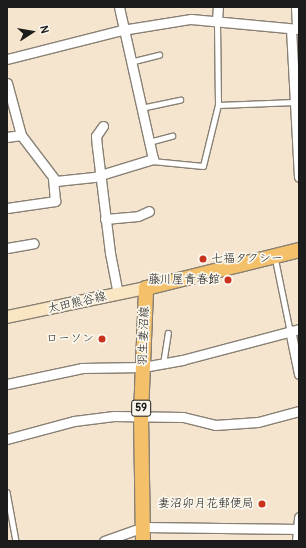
<!DOCTYPE html>
<meta charset="utf-8">
<style>
body{margin:0}
#map{position:relative;width:306px;height:548px;overflow:hidden;background:#f5e5ce;font-family:Pangolin,"Klee One",sans-serif}
div>[style]{position:absolute}
[style*='--x']{left:calc(var(--x)*1px);top:calc(var(--y)*1px);width:calc(var(--w)*1px);rotate:calc(var(--a)*1deg)}
.roads{filter:drop-shadow(1px 0 #888075) drop-shadow(-1px 0 #888075) drop-shadow(0 1px #888075) drop-shadow(0 -1px #888075)}
.lane>*{height:4.5px;margin:-2.25px;padding:0 2.25px;transform-origin:2.25px;border-radius:2.25px;background:#fff}
.street>*{height:9px;margin:-4.5px;padding:0 4.5px;transform-origin:4.5px;border-radius:4.5px;background:#fff}
.secondary>*{height:12px;margin:-6px;padding:0 6px;transform-origin:6px;border-radius:6px;background:#fbe6c3}
.primary>*{height:14px;margin:-7px;padding:0 7px;transform-origin:7px;border-radius:7px;background:#f4c16a}
.dots>*{width:11px;height:11px;translate:-50% -50%;box-sizing:border-box;border:2px solid #fbf7ec;border-radius:50%}
span{translate:-50% -50%;white-space:nowrap;text-align:center;line-height:1.15;-webkit-text-stroke:3.5px #fbf7ec;paint-order:stroke}
.shield-label span{padding:1px 3px;background:#fbf7ec;border:1px solid;border-radius:3px;-webkit-text-stroke-width:0}
.shield-label{font-size:11px;color:#1c1c1c;font-weight:700}
.poi-label{font-size:12px;color:#1c1c1c}
.left{translate:0 -50%;text-align:left}
.right{translate:-100% -50%;text-align:right}
.street-label{font-size:12px;color:#1c1c1c}
.frame{position:absolute;inset:0;border:8px solid #1c1c1c;pointer-events:none}
.north{position:absolute;left:12px;top:12px;width:40px;height:40px;-webkit-text-stroke:3px #fbf7ec;paint-order:stroke;rotate:78deg;font-size:11px;font-weight:700;line-height:16px;text-align:center;color:#1c1c1c}
.north::after{content:'';display:block;margin:auto;width:14px;height:18px;background:#1c1c1c;clip-path:polygon(50% 0,100% 100%,50% 72%,0 100%)}
</style>
<div id="map">
<div class="roads">
<div class="lane">
<div style="--x:130;--y:62;--w:30;--a:-14"></div>
<div style="--x:218;--y:105;--w:77;--a:-2.2"></div>
<div style="--x:141;--y:108;--w:40;--a:-12"></div>
<div style="--x:149;--y:142;--w:24;--a:-15"></div>
<div style="--x:152;--y:161;--w:51;--a:5.6"></div>
<div style="--x:203;--y:166;--w:63;--a:-76.2"></div>
<div style="--x:218;--y:105;--w:83;--a:-90.7"></div>
<div style="--x:275;--y:257;--w:75;--a:78.4"></div>
<div style="--x:163;--y:364;--w:31;--a:-81"></div>
<div style="--x:7;--y:492;--w:50;--a:79.6"></div>
</div>
<div class="street">
<div style="--x:296;--y:7;--w:21;--a:87"></div>
<div style="--x:217;--y:20;--w:13;--a:-86"></div>
<div style="--x:291;--y:29;--w:148;--a:86.9"></div>
<div style="--x:7;--y:59;--w:119;--a:-14.2"></div>
<div style="--x:122;--y:30;--w:70;--a:-9.1"></div>
<div style="--x:191;--y:19;--w:108;--a:5.3"></div>
<div style="--x:7;--y:83;--w:54;--a:74.9"></div>
<div style="--x:21;--y:135;--w:58;--a:52.7"></div>
<div style="--x:56;--y:181;--w:38;--a:-6"></div>
<div style="--x:94;--y:177;--w:62;--a:-17"></div>
<div style="--x:153;--y:159;--w:156;--a:-102.6"></div>
<div style="--x:103;--y:126;--w:12;--a:125"></div>
<div style="--x:96;--y:136;--w:11;--a:85"></div>
<div style="--x:97;--y:147;--w:107;--a:83"></div>
<div style="--x:110;--y:253;--w:42;--a:79"></div>
<div style="--x:7;--y:137;--w:14;--a:-8"></div>
<div style="--x:7;--y:208;--w:49;--a:-8.3"></div>
<div style="--x:55;--y:201;--w:23;--a:-95"></div>
<div style="--x:105;--y:219;--w:33;--a:-5"></div>
<div style="--x:138;--y:216;--w:12;--a:-24"></div>
<div style="--x:7;--y:248;--w:27;--a:-10"></div>
<div style="--x:290;--y:330;--w:45;--a:78.4"></div>
<div style="--x:7;--y:384;--w:77;--a:-12"></div>
<div style="--x:82;--y:368;--w:61;--a:-0.9"></div>
<div style="--x:143;--y:367;--w:40;--a:-10"></div>
<div style="--x:182;--y:360;--w:121;--a:-14.8"></div>
<div style="--x:7;--y:439;--w:69;--a:-15"></div>
<div style="--x:74;--y:421;--w:40;--a:-7.1"></div>
<div style="--x:114;--y:416;--w:69;--a:0.8"></div>
<div style="--x:183;--y:417;--w:33;--a:14"></div>
<div style="--x:215;--y:425;--w:43;--a:-4"></div>
<div style="--x:258;--y:422;--w:42;--a:-15"></div>
<div style="--x:104;--y:541;--w:42;--a:-19.3"></div>
<div style="--x:144;--y:527;--w:155;--a:0.7"></div>
<div style="--x:297;--y:541;--w:24;--a:-85"></div>
</div>
<div class="secondary">
<div style="--x:7;--y:317;--w:142;--a:-11.8"></div>
</div>
<div class="primary">
<div style="--x:143;--y:541;--w:126;--a:-90.9"></div>
<div style="--x:141;--y:415;--w:127;--a:-87.7"></div>
<div style="--x:146;--y:288;--w:158;--a:-13.9"></div>
</div>
</div>
<div class="dots">
<div style="left:203px;top:259px;background:#c8321e"></div>
<div style="left:228px;top:280px;background:#c8321e"></div>
<div style="left:102px;top:339px;background:#c8321e"></div>
<div style="left:262px;top:504px;background:#c8321e"></div>
</div>
<div class="shield-label">
<span style="left:141px;top:408px">59</span>
</div>
<div class="poi-label">
<span class="left" style="left:211px;top:259px">七福タクシー</span>
<span class="right" style="left:220px;top:280px">藤川屋青春館</span>
<span class="right" style="left:94px;top:339px">ローソン</span>
<span class="right" style="left:254px;top:504px">妻沼卯月花郵便局</span>
</div>
<div class="street-label">
<span style="left:77px;top:303px;rotate:-13deg">太田熊谷線</span>
<span style="left:144px;top:336px;rotate:-88deg">羽生妻沼線</span>
</div>
<div class="frame"></div>
<div class="north">N</div>
</div>
